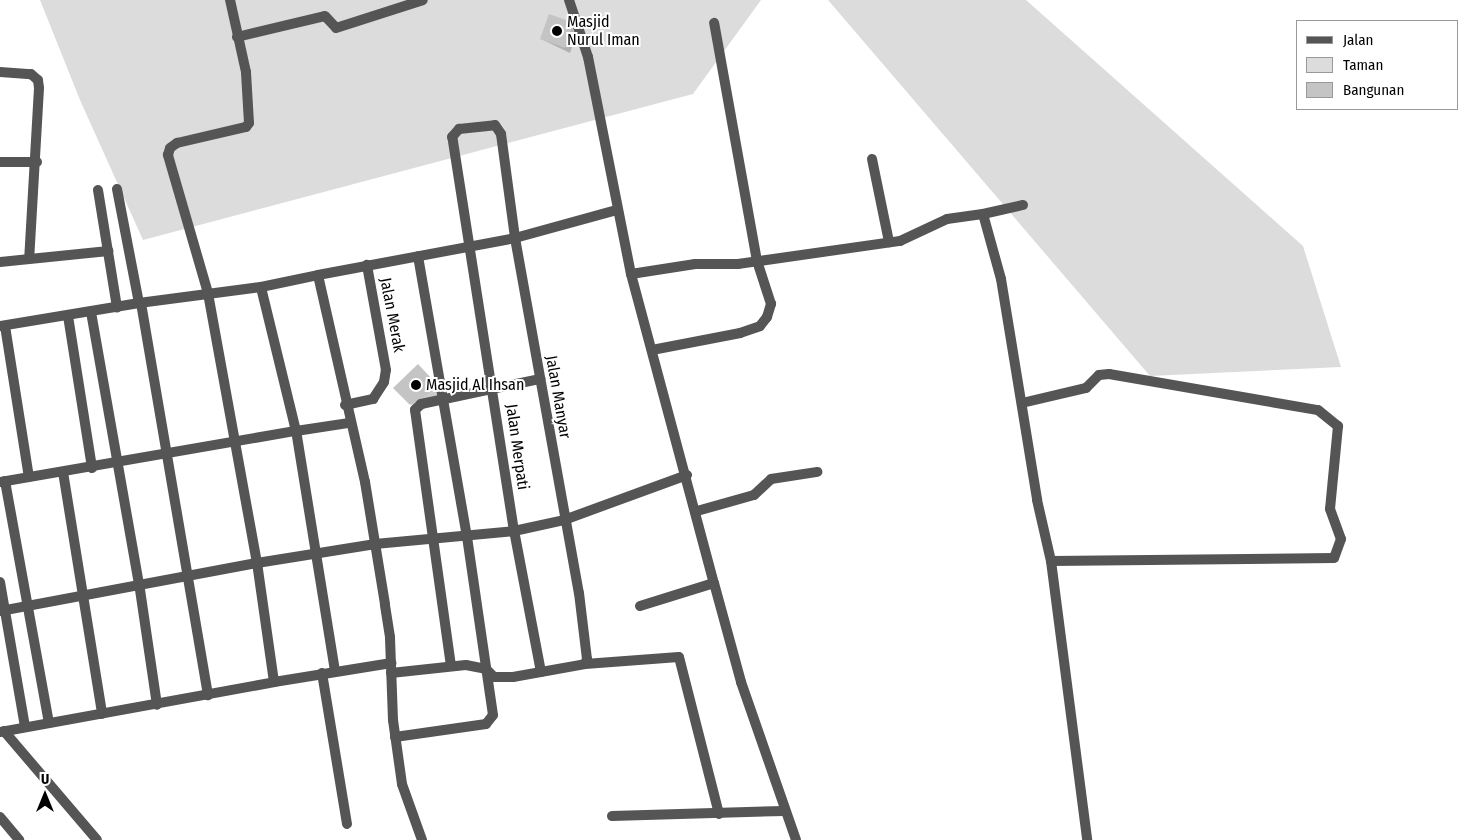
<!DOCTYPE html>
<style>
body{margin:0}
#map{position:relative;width:1479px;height:840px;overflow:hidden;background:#fff;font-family:"Fira Sans Condensed",sans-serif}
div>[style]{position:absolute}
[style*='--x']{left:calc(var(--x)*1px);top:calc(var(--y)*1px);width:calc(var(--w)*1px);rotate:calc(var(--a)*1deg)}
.green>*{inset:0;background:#dcdcdc}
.shadow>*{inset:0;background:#0003}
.building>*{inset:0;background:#c4c4c4}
.street>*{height:10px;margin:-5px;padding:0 5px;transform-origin:5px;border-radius:5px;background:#555}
.dots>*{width:14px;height:14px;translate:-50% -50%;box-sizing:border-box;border:2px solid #fff;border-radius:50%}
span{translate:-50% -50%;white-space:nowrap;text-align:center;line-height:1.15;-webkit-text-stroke:4px #fff;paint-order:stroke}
.poi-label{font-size:16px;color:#000}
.left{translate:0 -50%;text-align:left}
.street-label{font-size:16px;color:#000}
.legend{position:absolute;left:1296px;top:20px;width:162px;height:90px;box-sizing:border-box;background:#fff;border:1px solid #999;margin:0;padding:6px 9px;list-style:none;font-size:15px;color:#000}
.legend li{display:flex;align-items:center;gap:10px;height:25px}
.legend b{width:25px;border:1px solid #999}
.north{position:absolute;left:20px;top:770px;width:50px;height:50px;-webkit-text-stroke:4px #fff;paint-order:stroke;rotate:0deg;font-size:14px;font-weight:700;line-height:20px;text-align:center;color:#000}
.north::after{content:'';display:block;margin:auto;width:18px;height:22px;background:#000;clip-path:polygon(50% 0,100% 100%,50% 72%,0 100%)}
</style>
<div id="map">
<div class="green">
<div style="clip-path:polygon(40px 0,761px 0,693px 94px,143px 240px,80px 100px)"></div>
<div style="clip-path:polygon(828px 0,1026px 0,1303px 246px,1341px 367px,1150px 376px)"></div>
</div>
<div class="shadow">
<div style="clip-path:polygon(568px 22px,576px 35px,570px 53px,541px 39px)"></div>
<div style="clip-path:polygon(418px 366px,440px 388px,442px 398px,419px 412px,395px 388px)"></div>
</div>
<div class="building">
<div style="clip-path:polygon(549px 14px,569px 21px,571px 29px,565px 48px,540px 39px)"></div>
<div style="clip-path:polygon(418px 364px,432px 379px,434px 390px,410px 405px,393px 388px)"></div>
</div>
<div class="street">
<div style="--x:569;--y:0;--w:60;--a:71.6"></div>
<div style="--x:588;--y:57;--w:221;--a:78.8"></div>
<div style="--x:631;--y:274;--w:320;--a:75"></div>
<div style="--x:714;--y:583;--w:103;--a:74.7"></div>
<div style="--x:741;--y:682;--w:167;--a:70.8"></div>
<div style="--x:237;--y:37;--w:90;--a:-13.4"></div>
<div style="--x:325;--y:16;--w:16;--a:47"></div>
<div style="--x:336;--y:28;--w:91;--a:-17.8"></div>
<div style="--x:0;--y:72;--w:31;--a:4"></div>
<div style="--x:31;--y:74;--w:9;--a:41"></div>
<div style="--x:38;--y:80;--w:8;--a:83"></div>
<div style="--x:39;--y:88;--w:171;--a:93.3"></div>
<div style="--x:872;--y:159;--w:85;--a:78.4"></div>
<div style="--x:0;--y:162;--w:37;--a:0"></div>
<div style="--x:117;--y:189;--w:116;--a:79.1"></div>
<div style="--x:98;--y:190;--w:119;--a:80.8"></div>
<div style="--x:983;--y:214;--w:41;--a:-12.7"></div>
<div style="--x:0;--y:262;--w:109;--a:-5.8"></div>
<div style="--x:631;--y:274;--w:65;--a:-8.9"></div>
<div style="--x:695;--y:264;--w:43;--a:0"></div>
<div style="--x:738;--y:264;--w:164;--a:-8.1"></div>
<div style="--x:900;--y:241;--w:52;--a:-25.1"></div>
<div style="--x:947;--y:219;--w:36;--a:-8"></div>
<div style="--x:983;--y:214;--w:67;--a:74.5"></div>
<div style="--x:1001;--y:279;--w:224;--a:80.7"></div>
<div style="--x:1037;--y:500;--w:63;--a:77.1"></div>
<div style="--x:1051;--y:561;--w:281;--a:82.6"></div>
<div style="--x:141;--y:303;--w:398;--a:80.3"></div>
<div style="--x:91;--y:312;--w:275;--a:80"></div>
<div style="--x:139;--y:583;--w:123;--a:81.6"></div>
<div style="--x:68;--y:316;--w:154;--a:81"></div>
<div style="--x:0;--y:326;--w:141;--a:-9.4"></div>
<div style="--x:139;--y:303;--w:123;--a:-7.5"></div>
<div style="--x:261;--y:287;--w:58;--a:-11.9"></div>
<div style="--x:5;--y:326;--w:153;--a:81"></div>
<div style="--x:652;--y:350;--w:90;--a:-10.9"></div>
<div style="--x:740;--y:333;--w:21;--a:-19"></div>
<div style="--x:760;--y:326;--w:11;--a:-52"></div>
<div style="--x:767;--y:317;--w:14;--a:-73"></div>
<div style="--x:771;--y:304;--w:45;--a:-108"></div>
<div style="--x:757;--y:261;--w:242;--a:-100.2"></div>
<div style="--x:1022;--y:403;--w:66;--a:-13.2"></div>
<div style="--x:1086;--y:388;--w:18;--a:-45"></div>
<div style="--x:1099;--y:375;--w:10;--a:-6"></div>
<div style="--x:1109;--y:374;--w:212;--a:9.8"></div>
<div style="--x:1318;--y:410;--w:26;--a:39"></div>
<div style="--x:1338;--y:426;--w:83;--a:95.5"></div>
<div style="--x:1330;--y:509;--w:32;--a:70"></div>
<div style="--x:1341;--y:539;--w:20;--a:110"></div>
<div style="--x:1334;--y:558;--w:283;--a:179.4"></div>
<div style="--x:345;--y:405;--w:29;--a:-12"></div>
<div style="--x:373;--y:399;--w:20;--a:-57"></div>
<div style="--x:384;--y:382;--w:12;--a:-81"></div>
<div style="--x:386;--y:370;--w:107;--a:-100.3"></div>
<div style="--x:63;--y:472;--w:245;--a:80.8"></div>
<div style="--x:5;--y:481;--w:246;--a:79.7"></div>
<div style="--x:0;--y:482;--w:300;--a:-9.8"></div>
<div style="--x:296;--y:431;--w:148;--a:-103.7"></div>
<div style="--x:697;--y:511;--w:59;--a:-15.7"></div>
<div style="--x:754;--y:495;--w:23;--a:-43"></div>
<div style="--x:771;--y:479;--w:47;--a:-8.7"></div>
<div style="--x:0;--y:582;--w:147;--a:80.2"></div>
<div style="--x:640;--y:606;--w:77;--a:-17.3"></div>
<div style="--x:0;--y:611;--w:261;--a:-10.6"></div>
<div style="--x:257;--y:563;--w:274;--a:-100.3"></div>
<div style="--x:208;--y:293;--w:144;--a:-106.2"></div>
<div style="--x:168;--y:155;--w:7;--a:-74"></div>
<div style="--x:170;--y:148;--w:9;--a:-36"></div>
<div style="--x:177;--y:143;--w:71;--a:-13.1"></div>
<div style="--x:246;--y:127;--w:5;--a:-53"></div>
<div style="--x:249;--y:123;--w:51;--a:-93.4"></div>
<div style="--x:246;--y:72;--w:74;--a:-102.5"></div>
<div style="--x:451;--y:666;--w:259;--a:-98"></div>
<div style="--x:415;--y:410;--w:8;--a:-45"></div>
<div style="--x:421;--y:404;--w:122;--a:-11.9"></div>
<div style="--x:335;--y:671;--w:243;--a:-99.2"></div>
<div style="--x:296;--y:431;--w:54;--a:-8.6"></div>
<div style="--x:541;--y:672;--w:144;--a:-100.8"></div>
<div style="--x:514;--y:531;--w:399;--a:-98.9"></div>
<div style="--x:452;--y:137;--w:11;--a:-49"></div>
<div style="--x:459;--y:129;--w:36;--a:-6"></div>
<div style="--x:495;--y:125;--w:11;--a:56"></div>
<div style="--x:501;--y:134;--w:105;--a:82.3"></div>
<div style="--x:515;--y:238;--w:361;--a:79.8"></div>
<div style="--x:579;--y:593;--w:66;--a:83.1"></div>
<div style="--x:587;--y:659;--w:5;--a:112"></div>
<div style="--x:322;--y:673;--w:153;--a:80.6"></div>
<div style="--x:391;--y:673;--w:75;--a:-6.1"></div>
<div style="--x:466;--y:665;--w:20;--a:11"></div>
<div style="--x:486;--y:669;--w:11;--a:45"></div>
<div style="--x:494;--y:677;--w:19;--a:0"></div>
<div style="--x:513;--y:677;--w:73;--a:-10.2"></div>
<div style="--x:585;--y:664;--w:94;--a:-4.3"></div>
<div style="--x:679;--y:657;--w:162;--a:75.7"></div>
<div style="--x:274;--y:682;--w:119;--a:-9.2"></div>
<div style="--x:4;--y:731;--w:143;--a:49.5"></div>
<div style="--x:0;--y:732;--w:279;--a:-10.3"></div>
<div style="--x:274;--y:682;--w:120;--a:-98.1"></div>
<div style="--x:257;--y:563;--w:120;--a:-9.1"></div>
<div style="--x:375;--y:544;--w:140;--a:-5.3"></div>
<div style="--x:514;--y:531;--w:51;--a:-12.4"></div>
<div style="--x:564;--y:520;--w:131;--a:-20.1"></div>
<div style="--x:395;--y:737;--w:92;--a:-8.1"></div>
<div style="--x:486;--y:724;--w:11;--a:-52"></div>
<div style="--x:493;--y:715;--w:180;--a:-98.3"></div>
<div style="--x:467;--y:537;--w:285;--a:-99.9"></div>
<div style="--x:612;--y:816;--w:172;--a:-1.7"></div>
<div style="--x:0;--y:817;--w:30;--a:50"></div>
<div style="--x:422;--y:840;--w:59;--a:-109.7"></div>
<div style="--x:402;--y:784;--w:65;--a:-98"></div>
<div style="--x:393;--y:720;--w:83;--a:-92.1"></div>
<div style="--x:390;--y:637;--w:33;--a:-99"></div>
<div style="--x:385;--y:604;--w:124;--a:-99.3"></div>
<div style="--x:365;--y:482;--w:212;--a:-102.8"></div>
<div style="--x:318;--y:275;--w:200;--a:-10.6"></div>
<div style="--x:515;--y:238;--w:106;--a:-15.4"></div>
</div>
<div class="dots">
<div style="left:557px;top:31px;background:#000"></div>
<div style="left:416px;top:385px;background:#000"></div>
</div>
<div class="poi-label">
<span class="left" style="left:567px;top:31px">Masjid<br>Nurul Iman</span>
<span class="left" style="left:426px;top:385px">Masjid Al Ihsan</span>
</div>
<div class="street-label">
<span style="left:392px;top:315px;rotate:79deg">Jalan Merak</span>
<span style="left:558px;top:397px;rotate:80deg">Jalan Manyar</span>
<span style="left:517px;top:447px;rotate:82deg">Jalan Merpati</span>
</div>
<ul class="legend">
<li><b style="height:6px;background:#555"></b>Jalan</li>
<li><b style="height:14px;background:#dcdcdc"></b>Taman</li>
<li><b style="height:14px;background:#c4c4c4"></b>Bangunan</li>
</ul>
<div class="north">U</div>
</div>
